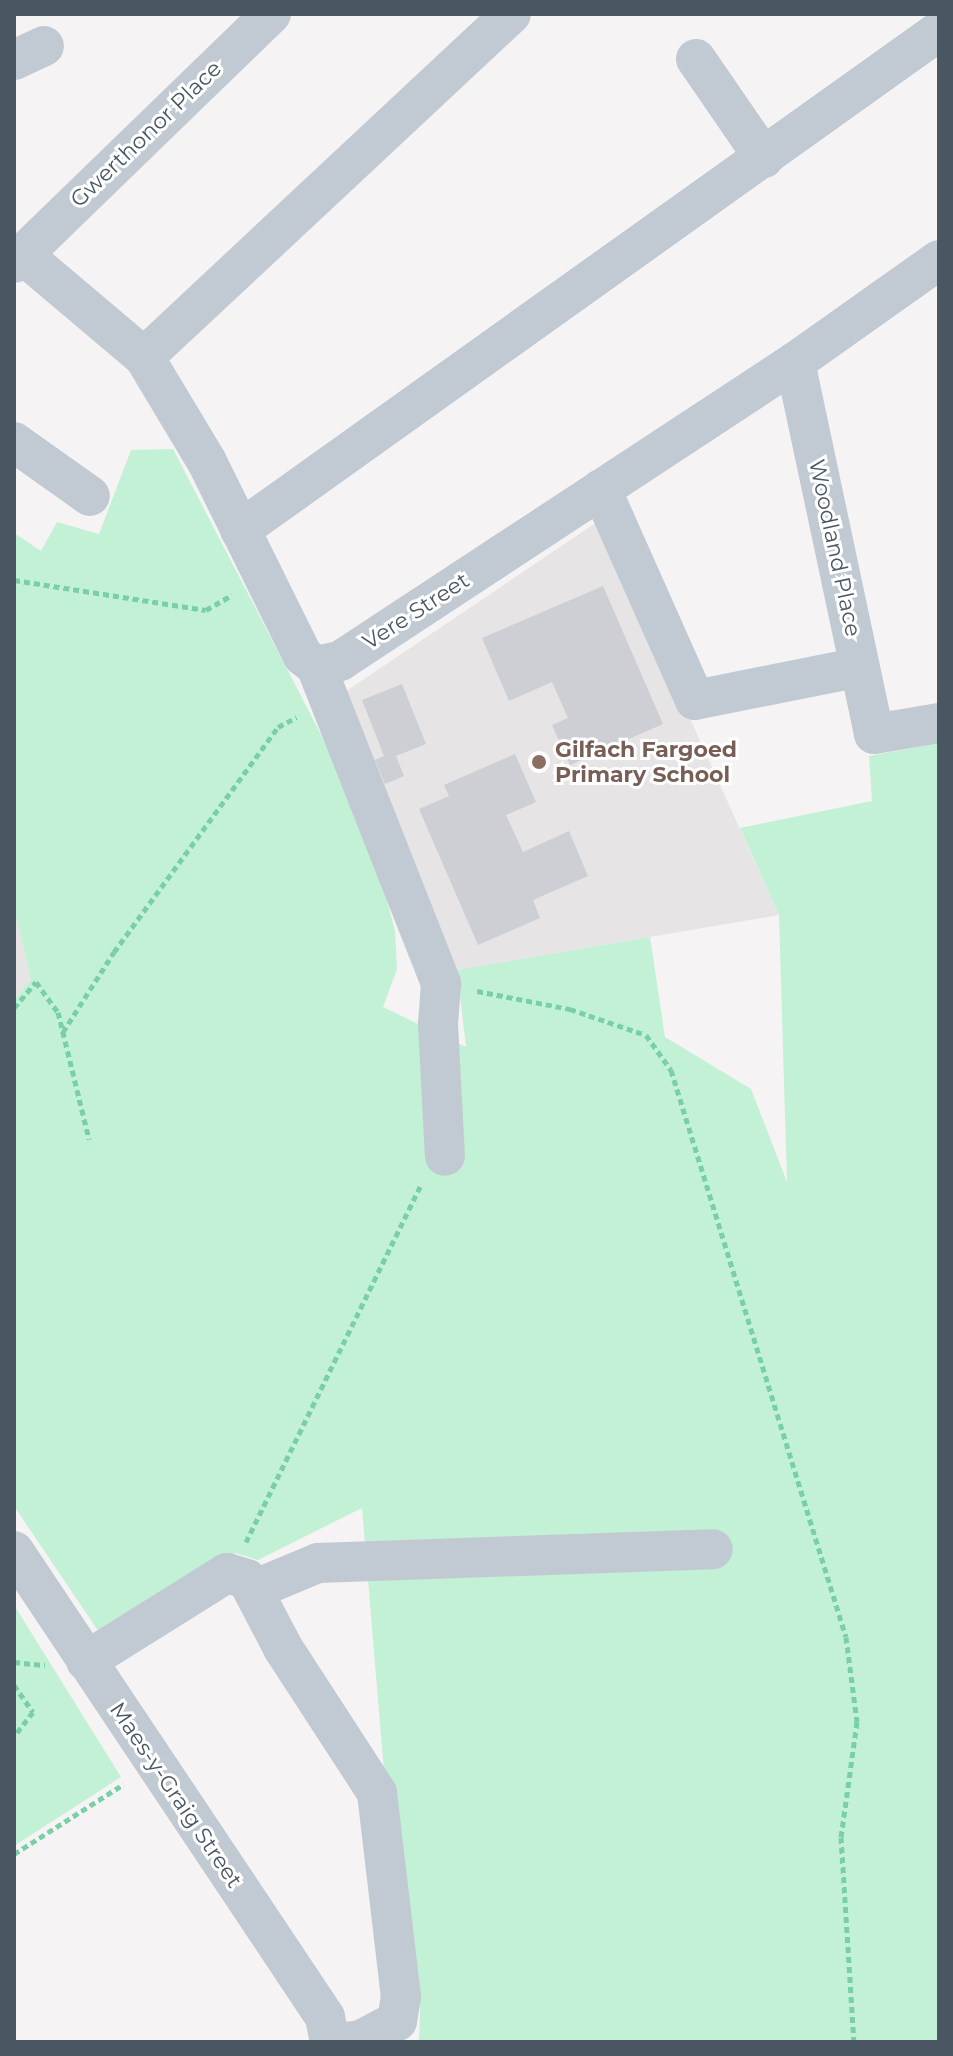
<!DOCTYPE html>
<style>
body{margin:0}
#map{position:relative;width:953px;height:2056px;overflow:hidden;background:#f5f3f3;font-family:Montserrat,sans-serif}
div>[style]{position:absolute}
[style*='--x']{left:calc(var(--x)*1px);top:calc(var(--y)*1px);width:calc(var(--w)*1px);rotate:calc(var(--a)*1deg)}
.education>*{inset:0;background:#e6e4e5}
.green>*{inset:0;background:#c3f1d5}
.building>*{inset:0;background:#cdcfd5}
.path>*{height:5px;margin-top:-2.5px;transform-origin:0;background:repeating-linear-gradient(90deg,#7ad0a6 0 6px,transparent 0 10px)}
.minor>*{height:40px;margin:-20px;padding:0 20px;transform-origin:20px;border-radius:20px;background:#c1cad2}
.dots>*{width:22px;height:22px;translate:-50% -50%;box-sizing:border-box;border:4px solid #fff;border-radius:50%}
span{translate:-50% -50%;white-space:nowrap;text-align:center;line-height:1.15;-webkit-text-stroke:6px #fff;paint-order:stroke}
.street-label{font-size:22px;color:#4a5661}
.education-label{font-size:22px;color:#785e54;font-weight:700}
.left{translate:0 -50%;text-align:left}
.frame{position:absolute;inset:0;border:16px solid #4a5661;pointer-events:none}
</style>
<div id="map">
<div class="education">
<div style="clip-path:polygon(600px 520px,779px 915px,457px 970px,339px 696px)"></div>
<div style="clip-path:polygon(14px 908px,31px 980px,14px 1000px)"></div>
</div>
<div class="green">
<div style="clip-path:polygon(173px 449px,345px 781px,377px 863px,395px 931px,397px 969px,383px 1007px,466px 1047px,457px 970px,650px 937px,665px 1037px,751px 1089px,787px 1182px,779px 915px,740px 828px,872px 801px,869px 756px,939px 743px,939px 2042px,419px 2042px,420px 2009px,384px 1771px,362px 1508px,258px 1560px,235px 1553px,101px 1635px,14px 1506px,14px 1000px,31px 980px,14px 908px,14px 533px,41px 551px,57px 522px,99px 534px,131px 450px)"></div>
<div style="clip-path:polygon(14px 1605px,121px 1777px,14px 1846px)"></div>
</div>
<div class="building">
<div style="clip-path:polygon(603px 586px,663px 724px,570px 765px,552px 725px,568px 718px,552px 682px,509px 701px,482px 638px)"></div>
<div style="clip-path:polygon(402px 684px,426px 744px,396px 756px,404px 776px,385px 784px,375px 760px,384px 756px,362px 700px)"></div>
<div style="clip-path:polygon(515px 754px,536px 802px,506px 815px,523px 852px,569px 831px,588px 876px,533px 900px,540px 918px,478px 945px,419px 809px,449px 796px,444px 785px)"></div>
</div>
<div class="path">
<div style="--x:14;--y:580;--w:194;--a:8.9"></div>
<div style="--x:206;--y:610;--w:30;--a:-30"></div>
<div style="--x:477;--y:991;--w:95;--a:11"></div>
<div style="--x:570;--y:1009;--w:80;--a:18.9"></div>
<div style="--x:646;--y:1035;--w:43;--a:54.5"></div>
<div style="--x:671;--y:1070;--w:593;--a:72.85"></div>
<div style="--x:846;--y:1637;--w:86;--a:82.6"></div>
<div style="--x:857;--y:1722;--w:116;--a:97.9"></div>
<div style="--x:841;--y:1837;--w:205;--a:86.4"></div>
<div style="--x:14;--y:1008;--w:34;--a:-50"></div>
<div style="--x:36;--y:982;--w:37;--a:54"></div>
<div style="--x:58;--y:1012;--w:131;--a:76.3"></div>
<div style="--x:63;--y:1032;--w:95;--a:-57.5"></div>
<div style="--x:114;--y:952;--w:278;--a:-53.9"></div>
<div style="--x:278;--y:727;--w:21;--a:-28"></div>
<div style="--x:246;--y:1542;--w:398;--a:-63.9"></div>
<div style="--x:14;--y:1662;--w:31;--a:6"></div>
<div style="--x:14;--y:1685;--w:33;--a:55"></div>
<div style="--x:33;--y:1712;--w:31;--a:128"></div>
<div style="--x:14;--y:1854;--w:130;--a:-32.5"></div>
</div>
<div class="minor">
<div style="--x:696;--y:59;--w:120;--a:55.5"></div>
<div style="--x:14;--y:60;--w:33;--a:-25"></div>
<div style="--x:22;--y:254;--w:160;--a:40.2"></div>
<div style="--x:144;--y:357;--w:122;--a:59"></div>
<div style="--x:207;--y:462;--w:216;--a:63.7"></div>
<div style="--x:303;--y:656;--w:16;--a:38"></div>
<div style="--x:316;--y:666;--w:25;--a:-12"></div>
<div style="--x:340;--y:661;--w:544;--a:-33.31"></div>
<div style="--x:795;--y:362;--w:176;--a:-35.3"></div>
<div style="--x:14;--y:263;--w:358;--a:-44.1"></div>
<div style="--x:144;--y:357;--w:502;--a:-43.06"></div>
<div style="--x:795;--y:362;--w:380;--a:78"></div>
<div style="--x:874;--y:734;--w:66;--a:-9.6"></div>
<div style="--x:14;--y:442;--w:93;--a:35.4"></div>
<div style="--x:601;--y:489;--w:231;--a:66"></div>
<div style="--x:695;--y:700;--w:168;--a:-11.3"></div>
<div style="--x:240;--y:530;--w:859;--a:-35.52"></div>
<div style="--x:316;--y:666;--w:342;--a:68.5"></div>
<div style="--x:441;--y:984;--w:40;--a:94.3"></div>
<div style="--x:438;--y:1024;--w:132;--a:87"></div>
<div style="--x:14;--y:1551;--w:560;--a:56.28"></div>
<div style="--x:325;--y:2017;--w:25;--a:79"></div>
<div style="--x:253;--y:1590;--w:70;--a:-22.6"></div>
<div style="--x:318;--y:1563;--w:395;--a:-2"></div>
<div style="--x:86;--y:1661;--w:166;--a:-32"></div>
<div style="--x:227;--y:1573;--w:21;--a:17"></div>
<div style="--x:247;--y:1579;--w:78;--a:62.4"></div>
<div style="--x:283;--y:1648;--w:173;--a:57"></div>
<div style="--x:377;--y:1793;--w:204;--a:83.3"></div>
<div style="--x:401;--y:1996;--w:25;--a:99"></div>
<div style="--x:397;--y:2021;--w:40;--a:152"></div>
<div style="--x:362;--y:2040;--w:16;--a:173"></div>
</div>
<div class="dots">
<div style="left:539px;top:762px;background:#8d6e63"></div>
</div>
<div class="street-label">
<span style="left:146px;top:134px;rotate:-44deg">Gwerthonor Place</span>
<span style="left:835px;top:548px;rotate:78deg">Woodland Place</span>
<span style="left:416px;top:611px;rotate:-33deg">Vere Street</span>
<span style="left:176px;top:1795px;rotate:56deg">Maes-y-Graig Street</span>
</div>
<div class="education-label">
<span class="left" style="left:555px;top:762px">Gilfach Fargoed<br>Primary School</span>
</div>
<div class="frame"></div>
</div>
